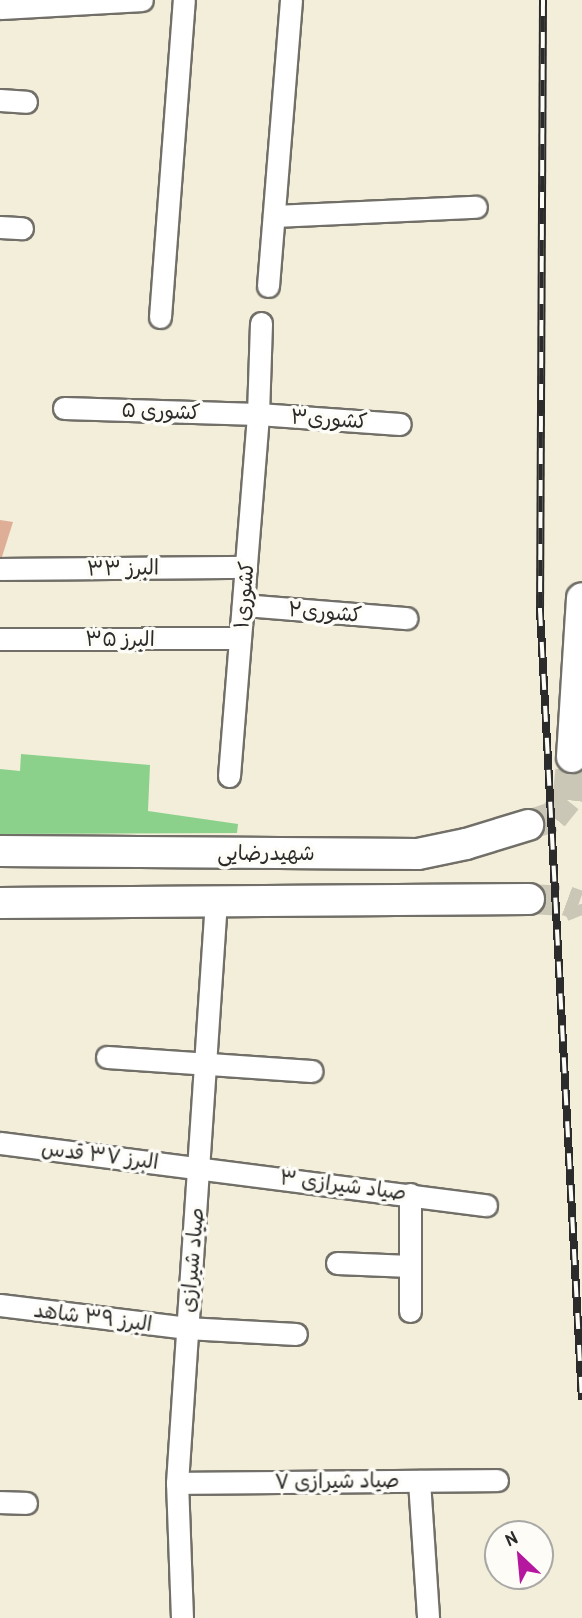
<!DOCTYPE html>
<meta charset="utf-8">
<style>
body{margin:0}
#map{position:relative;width:582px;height:1618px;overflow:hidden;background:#f3eeda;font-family:"Patrick Hand","Playpen Sans Arabic",sans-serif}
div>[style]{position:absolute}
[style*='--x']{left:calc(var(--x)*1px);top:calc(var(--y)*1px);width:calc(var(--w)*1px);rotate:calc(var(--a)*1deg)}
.green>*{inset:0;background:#8bd18b}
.building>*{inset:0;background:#dfae97}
.secondary-tunnel>*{height:30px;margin-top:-15px;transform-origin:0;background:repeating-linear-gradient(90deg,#cbc7b7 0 30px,transparent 0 45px)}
.roads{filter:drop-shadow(2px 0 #716f68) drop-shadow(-2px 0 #716f68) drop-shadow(0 2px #716f68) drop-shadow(0 -2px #716f68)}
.street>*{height:21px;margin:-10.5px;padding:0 10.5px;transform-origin:10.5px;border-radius:10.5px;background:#fff}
.secondary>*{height:30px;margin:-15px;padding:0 15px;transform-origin:15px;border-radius:15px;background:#fff}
.rail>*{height:8px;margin-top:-4px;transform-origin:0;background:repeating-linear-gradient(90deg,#fdfcf7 0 16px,#2b2b2b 0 32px);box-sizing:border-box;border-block:2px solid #2b2b2b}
span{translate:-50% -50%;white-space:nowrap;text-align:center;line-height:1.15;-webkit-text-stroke:7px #fdfcf7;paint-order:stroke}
.street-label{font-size:21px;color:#2b2b2b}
.north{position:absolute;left:484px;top:1520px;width:70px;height:70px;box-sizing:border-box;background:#fdfcf7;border:2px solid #a9a8a5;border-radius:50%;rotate:334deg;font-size:19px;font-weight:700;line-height:28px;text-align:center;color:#2b2b2b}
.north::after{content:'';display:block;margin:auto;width:24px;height:32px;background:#b5179e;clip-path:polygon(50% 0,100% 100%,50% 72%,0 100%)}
</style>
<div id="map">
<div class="green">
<div style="clip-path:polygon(21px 754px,150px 765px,148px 811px,238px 824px,237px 833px,0 834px,0 769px,20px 771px)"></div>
</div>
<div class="building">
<div style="clip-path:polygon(0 520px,13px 522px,1px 560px,0 560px)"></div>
</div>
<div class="secondary-tunnel">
<div style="--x:528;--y:825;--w:26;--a:-18"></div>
<div style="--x:553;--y:817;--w:22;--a:-51"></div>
<div style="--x:567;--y:800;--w:43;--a:-83.4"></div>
<div style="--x:529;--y:899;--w:38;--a:3"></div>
<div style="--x:567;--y:901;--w:12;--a:20"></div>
<div style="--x:578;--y:905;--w:11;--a:68"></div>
</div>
<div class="roads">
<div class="street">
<div style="--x:0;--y:8;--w:142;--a:-3.2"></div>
<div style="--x:0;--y:100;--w:26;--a:4"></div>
<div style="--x:274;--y:216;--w:202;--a:-2.6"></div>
<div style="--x:0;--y:227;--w:22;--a:3"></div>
<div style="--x:268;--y:286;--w:287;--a:-85.4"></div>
<div style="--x:160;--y:317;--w:318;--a:-85.7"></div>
<div style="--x:64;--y:408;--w:194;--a:1.8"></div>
<div style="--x:258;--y:414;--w:142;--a:4"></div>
<div style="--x:0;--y:569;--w:246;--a:-0.5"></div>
<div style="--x:243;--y:605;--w:164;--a:4.6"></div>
<div style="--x:0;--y:639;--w:240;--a:-0.2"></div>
<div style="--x:229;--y:776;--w:363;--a:-85.4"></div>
<div style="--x:258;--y:414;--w:91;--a:-88.1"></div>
<div style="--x:107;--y:1057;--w:205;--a:3.9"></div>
<div style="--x:0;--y:1143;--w:490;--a:7.3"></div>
<div style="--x:337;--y:1263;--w:73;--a:2.4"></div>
<div style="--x:0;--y:1305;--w:187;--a:7"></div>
<div style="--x:186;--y:1328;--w:110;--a:3.1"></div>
<div style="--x:410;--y:1311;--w:117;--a:-90"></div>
<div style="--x:419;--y:1481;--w:137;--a:86.2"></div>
<div style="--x:177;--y:1483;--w:320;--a:-0.5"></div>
<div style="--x:0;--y:1502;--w:26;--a:2"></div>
<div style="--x:182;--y:1618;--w:135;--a:-92.1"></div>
<div style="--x:177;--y:1483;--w:583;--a:-86.17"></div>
</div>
<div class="secondary">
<div style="--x:572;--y:757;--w:159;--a:-86.4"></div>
<div style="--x:0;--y:851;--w:418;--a:0.4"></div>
<div style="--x:418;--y:854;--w:49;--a:-11.8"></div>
<div style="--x:466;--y:844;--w:65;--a:-17"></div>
<div style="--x:0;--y:903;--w:529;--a:-0.43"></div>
</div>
</div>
<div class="rail">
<div style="--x:543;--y:0;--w:610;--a:90.28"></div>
<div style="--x:540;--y:610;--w:791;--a:86.96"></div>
</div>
<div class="street-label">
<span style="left:161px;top:411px;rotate:2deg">کشوری ۵</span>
<span style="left:329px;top:419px;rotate:4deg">کشوری۳</span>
<span style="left:123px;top:568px;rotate:-1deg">البرز ۳۳</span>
<span style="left:244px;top:595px;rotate:-85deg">کشوری۱</span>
<span style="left:325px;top:612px;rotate:5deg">کشوری۲</span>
<span style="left:120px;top:639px">البرز ۳۵</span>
<span style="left:266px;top:853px">شهیدرضایی</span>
<span style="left:100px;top:1155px;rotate:7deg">البرز ۳۷ قدس</span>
<span style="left:343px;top:1185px;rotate:7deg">صیاد شیرازی ۳</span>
<span style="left:192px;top:1260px;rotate:-85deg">صیاد شیرازی</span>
<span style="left:93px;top:1317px;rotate:7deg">البرز ۳۹ شاهد</span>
<span style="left:337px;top:1481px;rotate:-1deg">صیاد شیرازی ۷</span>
</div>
<div class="north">N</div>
</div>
